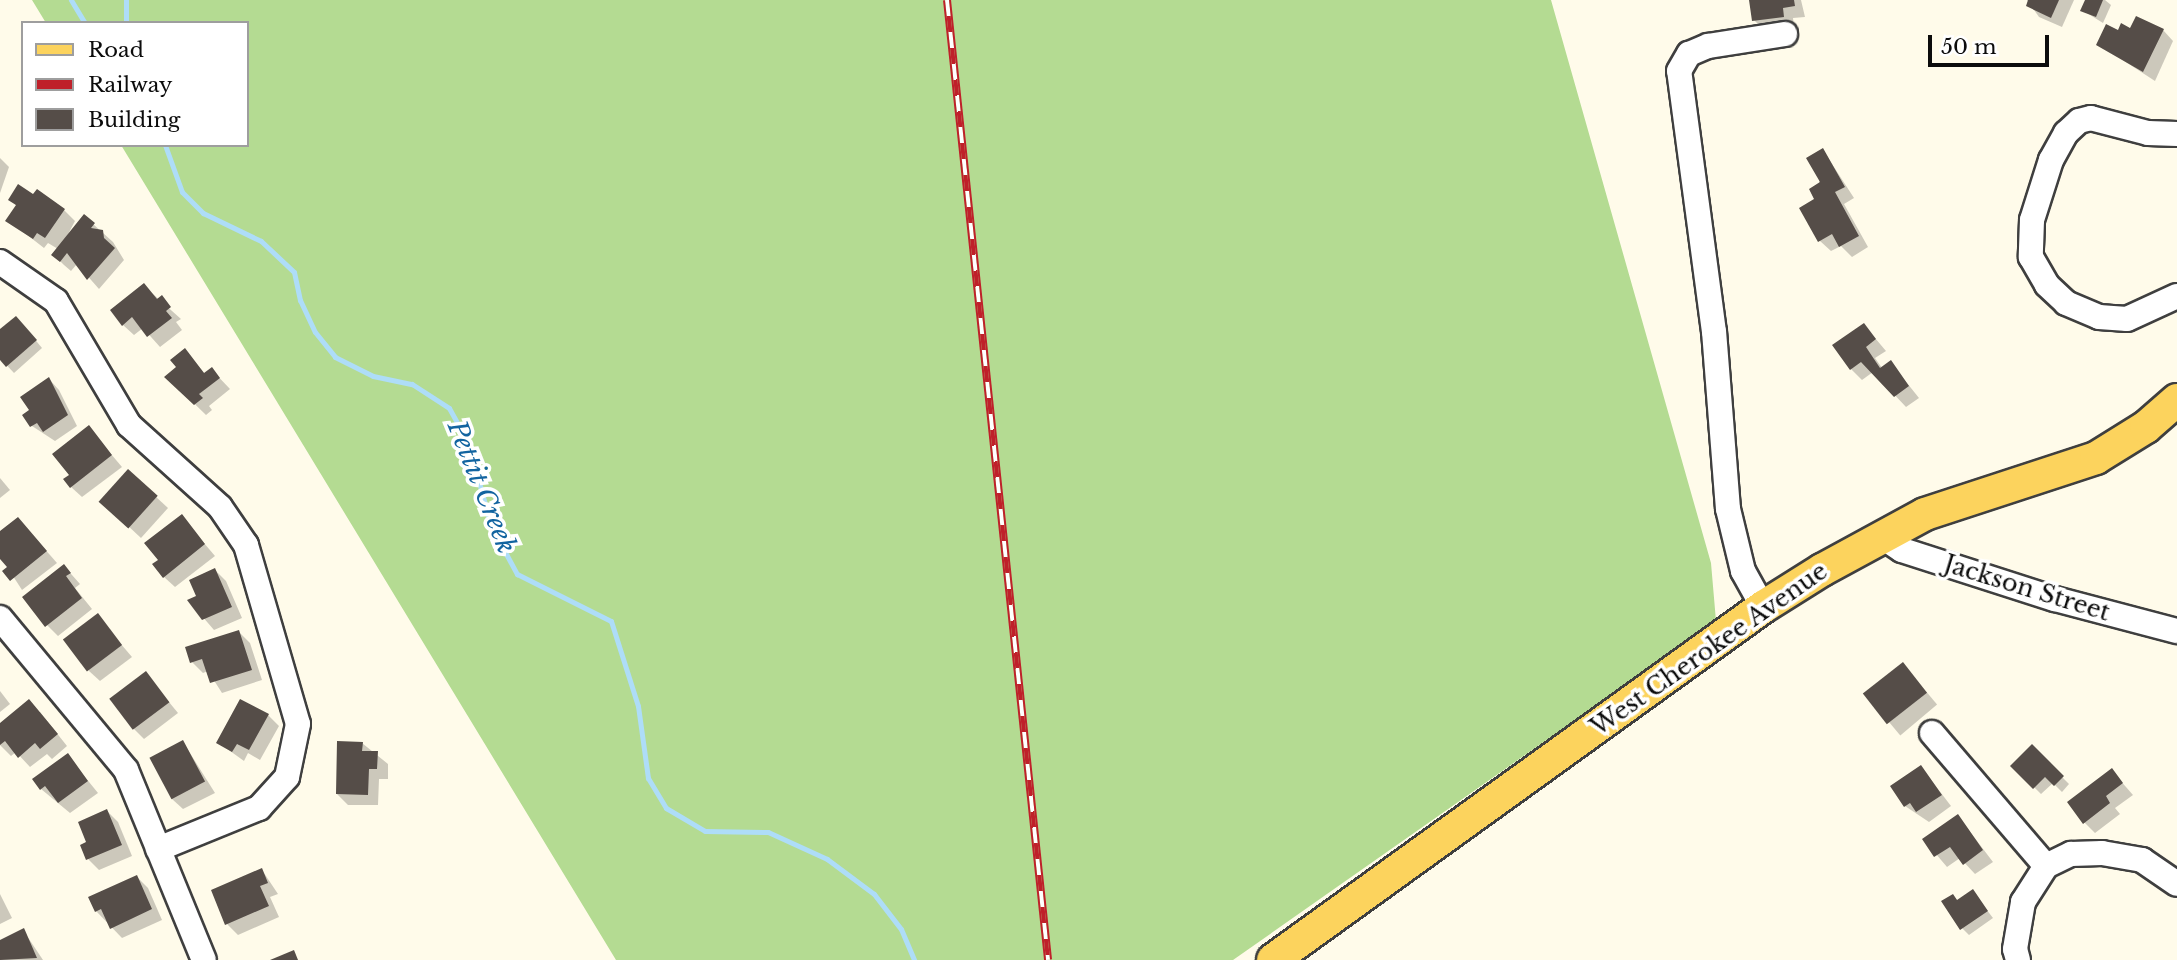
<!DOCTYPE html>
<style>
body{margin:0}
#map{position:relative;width:2177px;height:960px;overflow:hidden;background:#fffbea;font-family:"Libre Baskerville",serif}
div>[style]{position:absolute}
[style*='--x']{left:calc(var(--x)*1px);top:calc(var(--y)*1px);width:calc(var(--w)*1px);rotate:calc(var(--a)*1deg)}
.forest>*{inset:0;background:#b4db92}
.shadow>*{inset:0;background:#0003;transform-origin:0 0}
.stream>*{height:5px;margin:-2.5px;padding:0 2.5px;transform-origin:2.5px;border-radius:2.5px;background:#aeddf8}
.building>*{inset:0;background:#554d48;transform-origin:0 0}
.roads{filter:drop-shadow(2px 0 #3f3f3f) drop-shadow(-2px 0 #3f3f3f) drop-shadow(0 2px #3f3f3f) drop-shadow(0 -2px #3f3f3f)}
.minor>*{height:24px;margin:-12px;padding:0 12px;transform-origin:12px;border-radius:12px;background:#fff}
.major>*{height:32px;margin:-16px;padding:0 16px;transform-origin:16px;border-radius:16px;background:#fcd35d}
.rail>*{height:8px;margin-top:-4px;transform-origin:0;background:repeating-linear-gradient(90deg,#fff 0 16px,#bf202a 0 32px);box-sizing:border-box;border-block:2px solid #bf202a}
span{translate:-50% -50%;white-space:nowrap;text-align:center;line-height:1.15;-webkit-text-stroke:7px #fff;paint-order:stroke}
.street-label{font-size:24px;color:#0c0c0c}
.water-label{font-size:26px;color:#1264a0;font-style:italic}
.legend{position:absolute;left:21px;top:21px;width:228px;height:126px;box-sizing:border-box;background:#fff;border:2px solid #9e9e9e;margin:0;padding:9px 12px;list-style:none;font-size:21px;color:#0c0c0c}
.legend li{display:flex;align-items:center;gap:14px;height:35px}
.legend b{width:35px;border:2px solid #9e9e9e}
.scale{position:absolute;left:1928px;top:35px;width:121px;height:32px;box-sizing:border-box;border:4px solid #0c0c0c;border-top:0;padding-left:9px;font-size:21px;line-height:24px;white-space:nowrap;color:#0c0c0c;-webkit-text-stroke:5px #fff;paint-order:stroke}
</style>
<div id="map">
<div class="forest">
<div style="clip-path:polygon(32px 0,1551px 0,1711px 563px,1716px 621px,1233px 960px,616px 960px,121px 145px,247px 145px,247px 23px,46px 23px)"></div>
</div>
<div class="shadow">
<div style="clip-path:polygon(1751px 0,1801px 0,1805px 17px,1793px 18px,1794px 27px,1765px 31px,1754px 20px)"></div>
<div style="clip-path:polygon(2027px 0,2074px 0,2062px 27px,2039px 17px)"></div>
<div style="clip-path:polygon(2087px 0,2105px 0,2111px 5px,2103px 23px,2082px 10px)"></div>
<div style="clip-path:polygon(2131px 30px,2163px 30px,2173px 41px,2155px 81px,2098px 44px,2119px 32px)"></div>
<div style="clip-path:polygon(1823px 150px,1854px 198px,1844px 204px,1868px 247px,1852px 257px,1841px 246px,1831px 251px,1820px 241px,1817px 200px)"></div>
<div style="clip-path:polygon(0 158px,9px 167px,0 193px)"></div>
<div style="clip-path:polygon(34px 197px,64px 210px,75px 221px,66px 238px,93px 224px,113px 242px,124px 260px,99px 289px,77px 264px,71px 271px,64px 265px,53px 254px,58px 249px,48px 243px,44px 248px,8px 220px,17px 206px,10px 199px)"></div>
<div style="clip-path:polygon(144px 286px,181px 319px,176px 322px,182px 330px,160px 347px,143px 328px,134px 335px,123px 325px)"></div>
<div style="clip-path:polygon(23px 325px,42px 348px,14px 373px,0 358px,0 331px)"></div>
<div style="clip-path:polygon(1864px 325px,1886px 351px,1875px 358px,1882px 368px,1891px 363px,1919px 398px,1906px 407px,1873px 372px,1862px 380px,1851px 369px)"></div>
<div style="clip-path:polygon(185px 350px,205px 374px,211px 369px,230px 389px,209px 406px,212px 410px,206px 415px,167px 377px,178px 368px)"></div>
<div style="clip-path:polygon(49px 379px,59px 390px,77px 426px,55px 441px,32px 426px,31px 411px)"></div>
<div style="clip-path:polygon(88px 427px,122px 467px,82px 497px,71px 487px)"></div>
<div style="clip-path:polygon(128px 471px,168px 508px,141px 538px,112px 511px)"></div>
<div style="clip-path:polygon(0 478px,10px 490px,0 498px)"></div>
<div style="clip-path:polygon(181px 516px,215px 556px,175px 587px,164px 577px,160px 561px)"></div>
<div style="clip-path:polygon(28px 530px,57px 563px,22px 590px,0 556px,0 533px)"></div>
<div style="clip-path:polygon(64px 566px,80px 584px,75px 588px,92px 609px,58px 636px,47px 625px)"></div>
<div style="clip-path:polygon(215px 570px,226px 581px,242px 618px,214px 630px,189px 601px,198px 597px)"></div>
<div style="clip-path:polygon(97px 616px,132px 657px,100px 681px,89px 671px)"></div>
<div style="clip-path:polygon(239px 632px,250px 643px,262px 680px,222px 693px,208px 671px,203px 673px,192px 662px)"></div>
<div style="left:1903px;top:664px;width:53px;height:48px;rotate:50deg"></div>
<div style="clip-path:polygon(146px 674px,178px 713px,144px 739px,133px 728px)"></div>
<div style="clip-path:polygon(0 691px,10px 704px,0 712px)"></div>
<div style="clip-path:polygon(40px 712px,67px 746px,52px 759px,47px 754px,30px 767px,16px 752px,11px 756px,0 745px,0 726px)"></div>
<div style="clip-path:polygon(268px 715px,279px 726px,260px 760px,248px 753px,244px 761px,219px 743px)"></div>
<div style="clip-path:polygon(183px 742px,215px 793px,183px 809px,172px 799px)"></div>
<div style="clip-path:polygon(362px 743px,388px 764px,388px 779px,379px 779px,378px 805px,348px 805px,337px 794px)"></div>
<div style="clip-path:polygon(2032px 747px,2069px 784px,2062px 792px,2053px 783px,2041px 794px,2013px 766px)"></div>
<div style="clip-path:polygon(68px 756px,98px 793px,70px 813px,41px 789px)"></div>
<div style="clip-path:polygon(1921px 767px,1951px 806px,1929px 822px,1905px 806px)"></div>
<div style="clip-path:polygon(2112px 771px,2133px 795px,2115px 808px,2120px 814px,2095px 833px,2084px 822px)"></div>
<div style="clip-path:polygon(107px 811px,118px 822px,132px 856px,99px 870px,88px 859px,88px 843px)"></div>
<div style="clip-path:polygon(1958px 816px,1993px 862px,1975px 874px,1960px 858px,1947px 867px,1924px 840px)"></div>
<div style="clip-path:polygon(262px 870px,278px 894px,270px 897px,279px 917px,238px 935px,227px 924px)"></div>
<div style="clip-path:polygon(137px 877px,148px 888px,162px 920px,122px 938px,96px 911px)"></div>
<div style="clip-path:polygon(1973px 892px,1993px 918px,1969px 935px,1962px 928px,1953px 896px,1958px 901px)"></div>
<div style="clip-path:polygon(0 894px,12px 918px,0 924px)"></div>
<div style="clip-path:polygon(23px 930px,43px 960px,0 960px,0 942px)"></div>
</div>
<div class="stream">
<div style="--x:71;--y:0;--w:27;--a:59"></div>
<div style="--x:126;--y:0;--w:23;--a:90"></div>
<div style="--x:165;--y:145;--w:50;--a:70.1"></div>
<div style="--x:182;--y:192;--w:30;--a:45"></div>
<div style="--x:203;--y:213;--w:64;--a:25.8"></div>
<div style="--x:261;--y:241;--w:45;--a:43.2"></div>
<div style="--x:294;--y:272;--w:29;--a:78"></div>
<div style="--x:300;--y:300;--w:35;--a:65"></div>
<div style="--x:315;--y:332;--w:32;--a:51"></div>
<div style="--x:335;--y:357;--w:42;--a:26.6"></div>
<div style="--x:373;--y:376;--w:40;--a:12"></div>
<div style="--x:412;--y:384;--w:44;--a:33"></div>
<div style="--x:449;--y:408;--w:39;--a:61"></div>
<div style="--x:468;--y:442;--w:87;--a:74.7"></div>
<div style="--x:491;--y:526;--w:55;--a:61.6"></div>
<div style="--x:517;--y:574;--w:105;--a:26.6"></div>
<div style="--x:611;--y:621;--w:89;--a:72.4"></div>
<div style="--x:638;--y:706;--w:73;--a:82.1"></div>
<div style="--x:648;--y:778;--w:35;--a:59"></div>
<div style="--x:666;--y:808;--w:45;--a:30.5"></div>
<div style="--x:705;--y:831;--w:63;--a:0.9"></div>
<div style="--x:768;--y:832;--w:65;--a:24.6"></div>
<div style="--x:827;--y:859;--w:59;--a:36.7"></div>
<div style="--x:874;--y:894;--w:44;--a:52.4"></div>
<div style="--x:901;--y:929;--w:34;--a:67"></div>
</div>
<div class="building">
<div style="clip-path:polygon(1749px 0,1794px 0,1795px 6px,1783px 8px,1784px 17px,1752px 21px)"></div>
<div style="clip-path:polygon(2028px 0,2059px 0,2051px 18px,2026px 6px)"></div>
<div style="clip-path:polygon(2085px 0,2103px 0,2096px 17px,2080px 11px)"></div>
<div style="clip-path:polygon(2136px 16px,2164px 29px,2143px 72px,2096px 45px,2106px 24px,2118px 30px,2121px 23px,2130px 28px)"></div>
<div style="clip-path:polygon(1823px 148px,1845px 187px,1835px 192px,1859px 236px,1839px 247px,1832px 234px,1818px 242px,1799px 208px,1814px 199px,1809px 189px,1820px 182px,1806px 158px)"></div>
<div style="clip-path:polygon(18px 184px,33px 194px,37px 189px,65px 209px,45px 238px,37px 233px,33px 239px,5px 221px,16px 205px,8px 200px)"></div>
<div style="clip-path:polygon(84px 214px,95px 223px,91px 228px,103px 230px,104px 238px,115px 248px,87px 280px,67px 253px,60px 262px,51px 255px)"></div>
<div style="clip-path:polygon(144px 283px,157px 299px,162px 295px,171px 307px,166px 311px,172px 318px,147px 337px,132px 317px,122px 326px,110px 310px)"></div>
<div style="clip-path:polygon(16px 316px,37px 340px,6px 367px,0 360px,0 329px)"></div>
<div style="clip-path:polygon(1864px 323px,1876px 339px,1866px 347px,1880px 368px,1891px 360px,1909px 386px,1894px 397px,1861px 362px,1850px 370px,1832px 345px)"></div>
<div style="clip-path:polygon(185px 348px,204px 373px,212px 367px,220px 378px,199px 394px,203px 398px,194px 405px,164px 377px,176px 367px,170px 360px)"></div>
<div style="clip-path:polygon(49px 377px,68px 415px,43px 432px,37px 423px,30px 427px,22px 415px,29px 410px,20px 397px)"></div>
<div style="clip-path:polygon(89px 425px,112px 455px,70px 488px,63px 479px,69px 475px,52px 454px)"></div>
<div style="left:128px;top:469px;width:40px;height:44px;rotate:42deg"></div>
<div style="clip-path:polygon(182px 514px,205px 544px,163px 578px,152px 564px,158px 560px,144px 543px)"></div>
<div style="clip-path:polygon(18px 517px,47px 551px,10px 581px,2px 571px,7px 567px,0 559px,0 531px)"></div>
<div style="clip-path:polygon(64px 564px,71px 573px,66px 576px,82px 598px,45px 627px,22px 597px)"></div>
<div style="clip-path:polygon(215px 568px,232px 607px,202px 620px,187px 600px,196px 596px,189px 580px)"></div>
<div style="left:98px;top:613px;width:40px;height:44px;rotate:53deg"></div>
<div style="clip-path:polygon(239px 630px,252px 670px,210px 683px,202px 659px,190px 663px,185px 647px)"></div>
<div style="left:1903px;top:662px;width:39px;height:51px;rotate:52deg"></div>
<div style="left:146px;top:671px;width:39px;height:46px;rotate:53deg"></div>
<div style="clip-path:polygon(29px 699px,58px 734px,40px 749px,35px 743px,18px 758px,5px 741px,0 745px,0 723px)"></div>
<div style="clip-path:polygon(240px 699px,269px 714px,249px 750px,237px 744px,232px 752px,216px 743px)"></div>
<div style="left:183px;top:740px;width:47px;height:38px;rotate:62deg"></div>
<div style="clip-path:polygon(337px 741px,363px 742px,362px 751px,378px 751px,377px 769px,369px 769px,368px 795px,336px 794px)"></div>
<div style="clip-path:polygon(2032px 744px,2064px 776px,2054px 786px,2045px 777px,2033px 789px,2010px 766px)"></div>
<div style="clip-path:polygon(68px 753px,88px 781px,58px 803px,45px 786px,40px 790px,32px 779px)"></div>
<div style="clip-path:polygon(1921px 765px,1942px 795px,1916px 812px,1910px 803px,1904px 807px,1890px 786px)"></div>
<div style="clip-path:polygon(2112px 768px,2123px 783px,2106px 796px,2110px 803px,2083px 824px,2067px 802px)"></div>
<div style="clip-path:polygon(107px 809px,122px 845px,86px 860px,80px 845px,86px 842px,78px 822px)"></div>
<div style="clip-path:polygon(1958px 814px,1983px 850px,1963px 865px,1950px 847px,1934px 857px,1922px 839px)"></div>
<div style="clip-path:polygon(262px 868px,268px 883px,260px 886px,269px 906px,225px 925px,211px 890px)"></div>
<div style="clip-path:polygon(137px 875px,152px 909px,110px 929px,101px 909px,95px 912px,88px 897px)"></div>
<div style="clip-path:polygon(1973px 889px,1988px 911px,1960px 930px,1941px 901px,1953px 894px,1957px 900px)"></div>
<div style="clip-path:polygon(24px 928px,37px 958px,0 960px,0 940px)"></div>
<div style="clip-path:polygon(294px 950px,298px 960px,270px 960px)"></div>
</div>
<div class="roads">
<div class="minor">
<div style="--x:2177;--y:134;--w:29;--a:-178"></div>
<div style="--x:2148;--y:133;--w:59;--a:-165.3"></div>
<div style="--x:2091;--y:118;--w:12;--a:166"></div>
<div style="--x:2079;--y:121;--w:18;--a:137"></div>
<div style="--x:2066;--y:133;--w:31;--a:119"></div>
<div style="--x:2051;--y:160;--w:63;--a:107.6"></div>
<div style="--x:2032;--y:220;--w:37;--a:92"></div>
<div style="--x:2031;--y:257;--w:32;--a:60"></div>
<div style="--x:2047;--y:285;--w:26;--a:43"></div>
<div style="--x:2066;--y:303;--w:36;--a:23"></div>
<div style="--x:2099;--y:317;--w:28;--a:4"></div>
<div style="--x:2127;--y:319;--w:55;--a:-24.7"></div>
<div style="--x:0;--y:262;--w:68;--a:34.9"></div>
<div style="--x:56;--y:301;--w:144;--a:59.5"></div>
<div style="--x:129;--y:425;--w:122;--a:42"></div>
<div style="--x:220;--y:507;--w:46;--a:55.6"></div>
<div style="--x:246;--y:545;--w:186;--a:73.8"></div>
<div style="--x:298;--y:724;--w:54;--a:101.7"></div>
<div style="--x:287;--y:777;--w:42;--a:132.1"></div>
<div style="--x:259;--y:808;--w:109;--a:157.9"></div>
<div style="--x:1881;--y:536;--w:25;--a:34"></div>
<div style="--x:1902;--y:550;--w:161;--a:17.8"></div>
<div style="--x:2055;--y:599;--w:126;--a:14.7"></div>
<div style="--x:1763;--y:607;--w:41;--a:-119.1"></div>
<div style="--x:1743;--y:571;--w:64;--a:-103.6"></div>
<div style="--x:1728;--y:509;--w:178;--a:-94.5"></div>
<div style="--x:1714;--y:332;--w:263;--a:-97.6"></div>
<div style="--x:1679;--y:71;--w:20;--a:-60"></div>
<div style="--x:1689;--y:54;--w:21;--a:-23"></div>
<div style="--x:1708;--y:46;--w:78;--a:-8.9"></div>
<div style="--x:0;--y:618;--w:197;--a:50.3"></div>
<div style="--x:126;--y:770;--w:205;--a:67.7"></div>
<div style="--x:1932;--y:733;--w:175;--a:49.4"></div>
<div style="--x:2018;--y:960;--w:11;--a:-105"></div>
<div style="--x:2015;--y:949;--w:48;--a:-80.3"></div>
<div style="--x:2023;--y:902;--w:43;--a:-57.4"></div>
<div style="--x:2046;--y:866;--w:28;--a:-26"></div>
<div style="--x:2071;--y:854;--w:31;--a:-2"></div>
<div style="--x:2102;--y:853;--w:41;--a:9.9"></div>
<div style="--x:2142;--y:860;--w:42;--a:34.4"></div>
</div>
<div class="major">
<div style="--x:1273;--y:960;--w:604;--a:-35.77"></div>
<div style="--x:1763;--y:607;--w:70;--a:-32.1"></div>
<div style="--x:1822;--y:570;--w:117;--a:-28.5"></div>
<div style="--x:1925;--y:514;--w:180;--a:-18.1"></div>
<div style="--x:2096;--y:458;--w:59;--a:-31.8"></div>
<div style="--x:2146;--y:427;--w:41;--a:-41.1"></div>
</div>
</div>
<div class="rail">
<div style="--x:947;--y:0;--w:965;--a:83.99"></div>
</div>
<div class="street-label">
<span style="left:2027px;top:588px;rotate:17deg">Jackson Street</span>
<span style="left:1709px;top:649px;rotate:-35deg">West Cherokee Avenue</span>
</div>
<div class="water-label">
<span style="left:481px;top:487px;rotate:68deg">Pettit Creek</span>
</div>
<ul class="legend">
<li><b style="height:9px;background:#fcd35d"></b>Road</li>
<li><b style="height:9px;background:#bf202a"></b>Railway</li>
<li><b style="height:19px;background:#554d48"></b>Building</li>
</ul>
<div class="scale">50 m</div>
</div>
